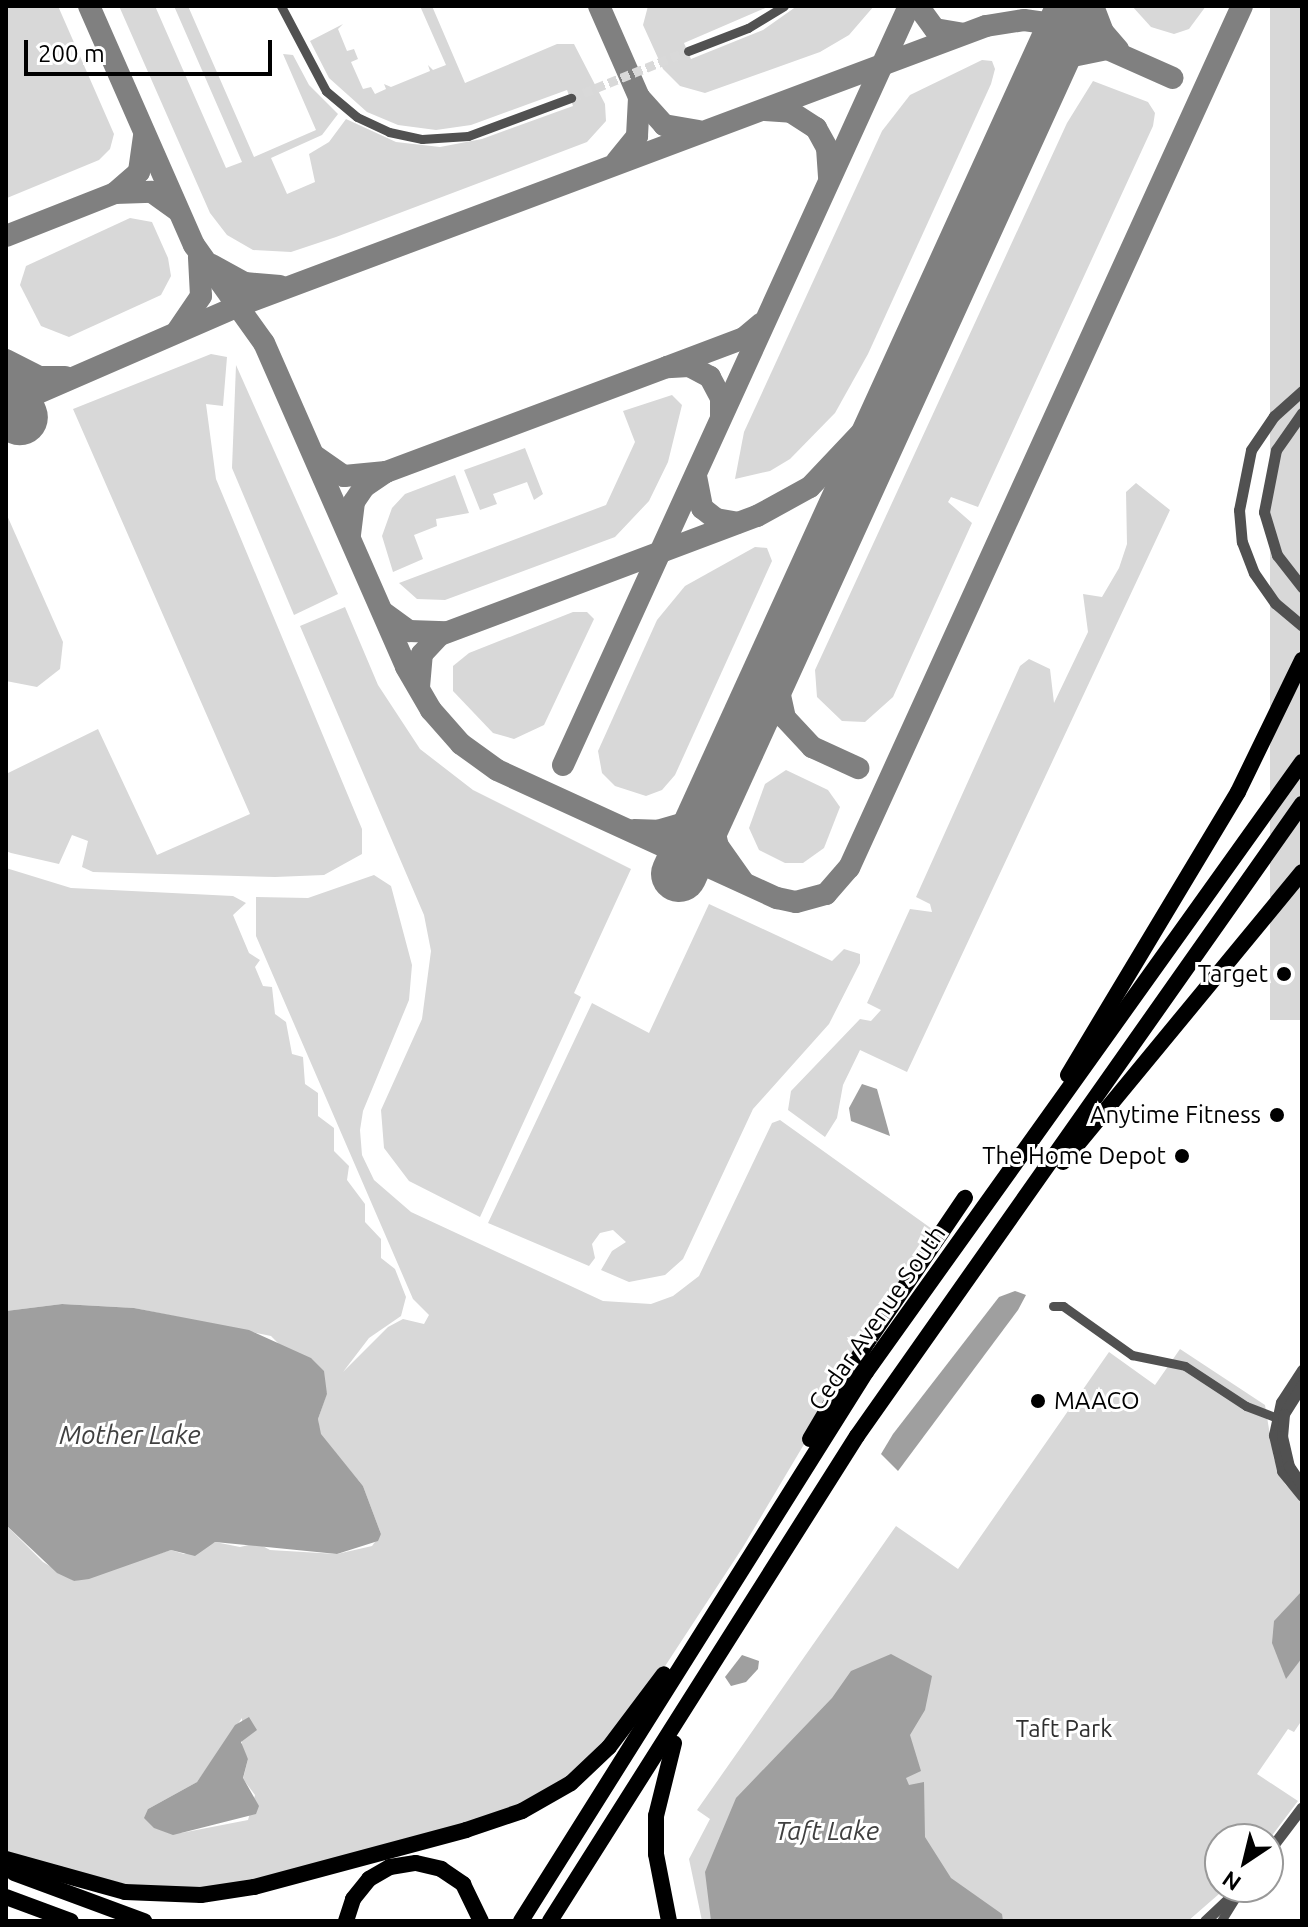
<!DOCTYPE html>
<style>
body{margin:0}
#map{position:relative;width:1308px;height:1927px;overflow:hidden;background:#fff;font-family:Ubuntu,sans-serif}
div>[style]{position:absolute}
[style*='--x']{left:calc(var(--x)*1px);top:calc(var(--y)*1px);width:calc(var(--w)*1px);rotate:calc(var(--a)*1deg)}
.green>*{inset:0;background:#d8d8d8;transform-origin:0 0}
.water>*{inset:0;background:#9f9f9f}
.taxiway>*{height:22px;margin:-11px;padding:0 11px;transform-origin:11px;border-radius:11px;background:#808080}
.runway>*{height:56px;margin:-28px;padding:0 28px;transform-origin:28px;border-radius:28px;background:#808080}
.minor-tunnel>*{height:9px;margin-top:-4.5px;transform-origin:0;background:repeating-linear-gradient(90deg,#d9d9d9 0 9px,transparent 0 13.5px)}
.minor>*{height:9px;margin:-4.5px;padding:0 4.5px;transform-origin:4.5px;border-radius:4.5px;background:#515151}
.tertiary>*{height:11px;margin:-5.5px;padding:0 5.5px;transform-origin:5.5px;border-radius:5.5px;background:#515151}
.motorway>*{height:16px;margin:-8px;padding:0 8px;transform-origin:8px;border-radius:8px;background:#000}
.dots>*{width:22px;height:22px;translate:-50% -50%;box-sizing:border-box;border:4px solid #fff;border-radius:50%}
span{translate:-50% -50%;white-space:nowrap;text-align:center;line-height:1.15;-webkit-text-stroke:6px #fff;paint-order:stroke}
.poi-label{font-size:24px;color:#000}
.right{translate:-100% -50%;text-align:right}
.left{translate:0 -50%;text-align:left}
.street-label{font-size:24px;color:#000}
.park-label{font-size:24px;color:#2f2f2f}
.water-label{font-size:26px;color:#404040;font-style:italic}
.frame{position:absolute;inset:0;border:8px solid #000;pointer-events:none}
.north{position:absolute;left:1204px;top:1823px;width:80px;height:80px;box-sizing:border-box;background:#fff;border:2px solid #999;border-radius:50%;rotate:215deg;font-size:22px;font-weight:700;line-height:32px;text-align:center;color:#000}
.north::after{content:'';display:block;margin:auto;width:28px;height:36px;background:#000;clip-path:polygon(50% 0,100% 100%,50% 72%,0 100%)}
.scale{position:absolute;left:24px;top:40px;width:248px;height:36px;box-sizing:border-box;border:4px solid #000;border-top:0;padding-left:10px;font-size:24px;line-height:28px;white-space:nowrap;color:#000;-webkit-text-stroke:6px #fff;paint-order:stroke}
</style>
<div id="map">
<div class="green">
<div style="clip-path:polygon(6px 6px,58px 6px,114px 134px,110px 149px,99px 160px,7px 198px)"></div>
<div style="clip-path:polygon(119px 6px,155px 6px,226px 168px,242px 162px,174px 6px,188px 6px,254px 157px,316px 130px,283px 54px,293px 55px,309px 85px,338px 114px,322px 135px,271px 158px,287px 194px,315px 182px,309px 154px,329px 142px,346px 119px,396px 142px,440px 147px,482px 139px,573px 106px,567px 90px,471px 125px,436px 130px,398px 125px,367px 112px,329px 78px,310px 41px,343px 24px,338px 29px,347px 51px,354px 49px,358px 59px,351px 62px,363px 89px,371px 87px,375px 94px,386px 89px,384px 84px,391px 87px,430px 71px,428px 65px,433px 70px,446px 65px,420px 6px,432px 6px,465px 83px,557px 44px,574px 44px,605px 104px,606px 121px,587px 142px,336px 237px,291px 252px,253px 250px,227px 235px,210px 213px)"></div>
<div style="clip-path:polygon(648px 6px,770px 6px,684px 43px,691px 59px,763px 30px,797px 6px,874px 6px,849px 35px,820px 52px,705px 93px,680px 86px,663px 69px,643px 25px)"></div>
<div style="clip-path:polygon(1132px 6px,1206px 6px,1189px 29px,1174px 34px,1151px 27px)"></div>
<div style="left:1270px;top:6px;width:31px;height:1014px"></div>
<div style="clip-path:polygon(982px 60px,992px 61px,995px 69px,991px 84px,868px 354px,835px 413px,790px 459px,770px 471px,735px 479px,744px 432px,882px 131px,910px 95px)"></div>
<div style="clip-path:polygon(1093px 81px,1148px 102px,1155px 113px,1153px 126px,978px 507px,951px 497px,948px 502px,972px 523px,893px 697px,865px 722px,842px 721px,817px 697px,815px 670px,1067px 123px)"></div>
<div style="clip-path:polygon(130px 218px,152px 222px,168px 258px,171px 276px,161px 295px,69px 337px,41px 326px,20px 285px,26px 266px)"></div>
<div style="clip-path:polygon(211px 354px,227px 357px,223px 406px,206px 404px,216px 479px,362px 829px,362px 854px,324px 875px,275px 877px,93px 872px,82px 867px,88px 841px,72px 835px,59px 864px,11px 853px,6px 851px,6px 774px,98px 729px,157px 855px,250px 814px,73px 409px)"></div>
<div style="clip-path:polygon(236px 365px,338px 594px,294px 615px,232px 468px)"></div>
<div style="clip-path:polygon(672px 395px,682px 405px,668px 462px,649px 501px,615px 537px,445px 600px,417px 599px,399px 583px,606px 505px,635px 442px,623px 411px)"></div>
<div style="clip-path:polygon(525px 448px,543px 494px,534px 500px,527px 482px,493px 494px,497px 504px,480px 510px,464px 470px)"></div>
<div style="clip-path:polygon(455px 475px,469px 513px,436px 519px,437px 526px,414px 535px,423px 559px,393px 572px,382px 536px,392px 508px,405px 494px)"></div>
<div style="clip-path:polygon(1136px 483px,1170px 510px,907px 1072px,860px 1050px,843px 1085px,837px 1118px,825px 1137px,788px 1110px,791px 1091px,860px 1019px,871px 1021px,881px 1010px,867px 1003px,910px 909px,932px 912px,930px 904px,916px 897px,1020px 666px,1029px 659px,1050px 669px,1054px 703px,1088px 632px,1083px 594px,1102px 597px,1119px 568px,1127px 544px,1126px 492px)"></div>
<div style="clip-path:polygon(6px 513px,63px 642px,60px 669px,37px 687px,6px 681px)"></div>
<div style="clip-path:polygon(755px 547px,767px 548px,772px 561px,675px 775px,662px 790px,646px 796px,615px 786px,602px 773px,598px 751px,657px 620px,685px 586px)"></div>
<div style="clip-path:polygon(345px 607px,378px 685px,420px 749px,473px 790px,631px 869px,574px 993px,581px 997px,480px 1217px,409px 1181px,384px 1148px,381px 1110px,422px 1019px,431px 951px,424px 915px,300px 626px)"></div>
<div style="clip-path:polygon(573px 612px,587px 612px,594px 619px,544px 725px,514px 739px,493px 733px,453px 691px,453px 666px,469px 653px)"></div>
<div style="clip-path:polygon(786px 770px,828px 790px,840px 807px,824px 848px,803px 863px,785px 863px,759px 850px,749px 828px,765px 784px)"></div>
<div style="clip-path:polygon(evenodd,6px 868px,71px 888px,233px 896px,246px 903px,233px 915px,249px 953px,260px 960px,255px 967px,263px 986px,272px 987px,275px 1014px,286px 1022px,292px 1054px,303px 1057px,305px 1084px,318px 1093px,318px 1116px,334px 1128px,334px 1151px,349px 1166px,347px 1180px,365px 1204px,365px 1222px,381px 1239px,381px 1258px,395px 1269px,406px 1297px,401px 1316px,369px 1338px,343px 1372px,388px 1327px,403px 1319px,424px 1324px,429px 1315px,413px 1299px,256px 936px,256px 897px,308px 898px,374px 875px,391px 886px,412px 965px,409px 1000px,363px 1111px,360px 1130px,362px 1155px,374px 1180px,411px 1212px,603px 1301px,651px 1304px,673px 1296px,699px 1276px,772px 1123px,780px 1120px,932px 1229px,743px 1547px,654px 1683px,588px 1764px,526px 1807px,254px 1884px,160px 1892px,6px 1856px,6px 1525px,43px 1562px,74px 1581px,171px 1550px,184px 1554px,215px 1542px,240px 1547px,257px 1543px,270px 1550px,337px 1554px,372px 1546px,381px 1534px,363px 1486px,320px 1434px,318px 1419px,327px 1393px,271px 1336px,134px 1308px,62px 1304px,6px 1311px,6px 868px,242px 1718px,242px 1748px,248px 1759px,243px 1779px,255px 1795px,248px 1820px,181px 1833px,148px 1809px,197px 1782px,242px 1718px)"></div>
<div style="clip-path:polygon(709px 904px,832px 961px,844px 949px,860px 954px,860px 963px,829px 1024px,753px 1109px,683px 1259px,665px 1275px,629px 1282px,601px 1270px,612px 1251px,626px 1242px,613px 1230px,600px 1233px,592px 1244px,595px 1258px,589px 1266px,488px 1223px,592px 1003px,649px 1033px)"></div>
<div style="clip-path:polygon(1180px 1349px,1265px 1405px,1274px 1459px,1285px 1484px,1302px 1501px,1302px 1720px,1294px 1732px,1288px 1729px,1257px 1774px,1298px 1801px,1268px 1841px,1220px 1839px,1220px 1887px,1227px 1887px,1188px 1921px,702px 1921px,689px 1859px,710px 1819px,697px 1810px,896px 1526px,958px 1569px,1109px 1352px,1155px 1385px)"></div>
</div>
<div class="water">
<div style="clip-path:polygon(862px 1084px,877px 1089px,890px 1136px,851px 1121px,849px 1108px)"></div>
<div style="clip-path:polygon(1015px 1291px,1026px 1295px,1018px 1310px,898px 1471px,881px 1454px,893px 1434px,999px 1297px)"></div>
<div style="clip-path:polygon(62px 1304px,134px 1308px,249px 1330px,311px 1358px,324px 1371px,327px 1394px,318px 1419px,321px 1434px,363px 1486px,381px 1534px,378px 1541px,337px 1554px,215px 1542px,195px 1556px,171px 1550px,89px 1579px,74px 1581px,57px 1573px,6px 1525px,6px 1311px)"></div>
<div style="clip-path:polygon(1302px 1591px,1302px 1658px,1286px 1679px,1272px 1643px,1274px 1621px)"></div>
<div style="clip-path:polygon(891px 1654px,932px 1676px,925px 1710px,910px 1735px,921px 1771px,906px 1778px,909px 1785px,924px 1782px,925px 1837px,951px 1878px,1002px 1914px,1003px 1921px,711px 1921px,705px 1872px,736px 1798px,832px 1698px,851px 1671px)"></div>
<div style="clip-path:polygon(742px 1655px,759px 1661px,758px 1669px,746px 1682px,731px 1686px,725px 1677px)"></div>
<div style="clip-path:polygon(249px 1717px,257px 1730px,241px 1742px,248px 1759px,243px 1778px,259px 1806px,256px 1814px,173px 1835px,154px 1828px,144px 1818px,148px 1809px,197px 1782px,235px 1725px)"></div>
</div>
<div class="taxiway">
<div style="--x:89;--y:6;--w:261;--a:66.3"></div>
<div style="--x:194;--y:245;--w:120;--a:54.5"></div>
<div style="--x:264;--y:343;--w:354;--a:66.3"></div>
<div style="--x:406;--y:667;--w:50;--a:59.8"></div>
<div style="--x:431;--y:710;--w:45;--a:48.6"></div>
<div style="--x:461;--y:744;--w:44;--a:35.8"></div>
<div style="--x:497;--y:770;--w:308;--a:24.6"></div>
<div style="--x:777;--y:898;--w:19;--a:12"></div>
<div style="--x:796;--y:902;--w:31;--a:-15"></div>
<div style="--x:826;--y:894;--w:35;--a:-49"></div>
<div style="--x:849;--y:868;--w:947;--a:-65.49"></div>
<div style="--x:599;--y:6;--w:99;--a:66.3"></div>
<div style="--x:918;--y:6;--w:29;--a:54"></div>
<div style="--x:935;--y:29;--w:27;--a:10"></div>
<div style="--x:1093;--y:6;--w:28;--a:69"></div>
<div style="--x:1103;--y:32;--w:23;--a:49"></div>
<div style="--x:765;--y:110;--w:26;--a:4"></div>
<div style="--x:791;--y:112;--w:30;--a:33"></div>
<div style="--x:816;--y:128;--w:23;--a:61"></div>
<div style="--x:827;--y:148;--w:30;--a:86"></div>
<div style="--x:1025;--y:116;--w:69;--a:-56.8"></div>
<div style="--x:1063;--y:58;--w:45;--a:-11.6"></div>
<div style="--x:144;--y:136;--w:36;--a:98"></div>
<div style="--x:139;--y:172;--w:32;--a:139"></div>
<div style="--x:115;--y:193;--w:37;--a:-2"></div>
<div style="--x:152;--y:192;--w:31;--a:36"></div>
<div style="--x:617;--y:161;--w:32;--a:-51"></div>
<div style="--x:637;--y:136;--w:39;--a:-87"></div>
<div style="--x:639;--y:97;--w:38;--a:48"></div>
<div style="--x:664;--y:125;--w:34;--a:10"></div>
<div style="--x:6;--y:236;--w:117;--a:-21.5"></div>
<div style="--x:212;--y:265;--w:38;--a:29"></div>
<div style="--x:245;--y:283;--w:35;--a:5"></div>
<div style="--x:178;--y:330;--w:41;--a:-55.9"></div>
<div style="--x:201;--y:296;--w:39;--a:-93"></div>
<div style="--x:6;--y:360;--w:37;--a:27"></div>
<div style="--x:39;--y:377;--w:26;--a:0"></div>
<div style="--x:6;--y:407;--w:253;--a:-23.5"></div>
<div style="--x:238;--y:306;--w:799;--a:-20.52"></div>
<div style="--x:986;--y:26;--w:38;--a:-9"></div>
<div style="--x:1024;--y:20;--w:27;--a:8"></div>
<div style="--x:1051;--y:24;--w:133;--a:23.9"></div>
<div style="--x:721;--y:416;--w:18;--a:-90"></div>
<div style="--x:721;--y:398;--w:24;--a:-118"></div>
<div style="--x:710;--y:377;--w:24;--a:-152"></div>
<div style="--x:689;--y:366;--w:22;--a:177"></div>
<div style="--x:667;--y:367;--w:82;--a:-20.6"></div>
<div style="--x:744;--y:338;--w:23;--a:-40"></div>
<div style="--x:315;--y:456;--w:35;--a:35"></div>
<div style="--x:344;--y:476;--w:42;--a:-5.4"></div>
<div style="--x:386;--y:472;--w:27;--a:146"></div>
<div style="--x:364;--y:487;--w:18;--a:124"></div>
<div style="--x:354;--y:502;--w:35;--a:97"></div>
<div style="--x:386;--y:472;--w:300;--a:-20.5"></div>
<div style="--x:696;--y:476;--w:33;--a:79"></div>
<div style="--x:702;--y:508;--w:18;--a:38"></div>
<div style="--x:716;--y:519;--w:22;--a:10"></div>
<div style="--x:384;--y:613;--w:31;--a:36"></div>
<div style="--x:409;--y:631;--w:37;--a:2"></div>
<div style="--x:795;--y:622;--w:58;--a:109.1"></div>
<div style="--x:776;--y:677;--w:42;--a:77.6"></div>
<div style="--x:785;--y:718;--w:40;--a:47"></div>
<div style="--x:812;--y:747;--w:51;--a:24.5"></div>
<div style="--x:419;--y:687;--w:33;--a:-85"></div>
<div style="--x:422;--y:654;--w:26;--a:-47"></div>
<div style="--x:440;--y:635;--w:339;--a:-20.6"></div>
<div style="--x:757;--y:516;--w:60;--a:-28.7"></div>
<div style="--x:810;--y:487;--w:100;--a:-46.6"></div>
<div style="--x:879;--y:414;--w:115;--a:-61"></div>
<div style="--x:563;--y:765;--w:834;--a:-65.49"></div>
<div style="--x:634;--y:830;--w:23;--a:2"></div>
<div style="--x:657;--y:831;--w:26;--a:-16"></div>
<div style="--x:682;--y:824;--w:47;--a:-42.4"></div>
<div style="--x:717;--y:792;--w:33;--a:97"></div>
<div style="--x:713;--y:825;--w:22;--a:77"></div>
<div style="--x:718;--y:846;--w:42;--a:54.8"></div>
</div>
<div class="runway">
<div style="--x:6;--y:383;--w:37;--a:68"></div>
<div style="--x:679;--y:874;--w:954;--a:-65.48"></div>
</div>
<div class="minor-tunnel">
<div style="--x:571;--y:98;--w:126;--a:-21.9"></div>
</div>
<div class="minor">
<div style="--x:281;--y:6;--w:96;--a:62.1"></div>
<div style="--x:326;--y:91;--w:40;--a:40"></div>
<div style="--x:357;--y:117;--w:35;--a:25"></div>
<div style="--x:389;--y:132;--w:34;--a:12"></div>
<div style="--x:422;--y:139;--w:46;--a:-3.7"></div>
<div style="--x:468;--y:136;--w:110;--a:-20.3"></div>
<div style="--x:688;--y:51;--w:64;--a:-21"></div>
<div style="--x:748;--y:28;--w:42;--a:-31.4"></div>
<div style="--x:1053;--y:1306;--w:10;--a:0"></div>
<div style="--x:1063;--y:1306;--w:85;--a:35.4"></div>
<div style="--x:1132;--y:1355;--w:54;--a:11.7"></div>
<div style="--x:1185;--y:1366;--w:73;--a:33.3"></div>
<div style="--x:1246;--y:1406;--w:39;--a:21"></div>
<div style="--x:1221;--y:1921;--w:32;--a:-58"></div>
</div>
<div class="tertiary">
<div style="--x:1302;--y:391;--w:38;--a:138"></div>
<div style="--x:1274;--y:416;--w:41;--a:124.1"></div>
<div style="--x:1251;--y:450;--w:61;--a:101.3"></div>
<div style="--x:1239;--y:510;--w:32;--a:85"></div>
<div style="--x:1242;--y:542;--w:33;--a:69"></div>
<div style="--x:1254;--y:573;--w:37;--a:55"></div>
<div style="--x:1275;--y:603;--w:35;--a:40"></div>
<div style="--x:1302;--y:413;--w:45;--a:125.1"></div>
<div style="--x:1276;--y:450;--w:63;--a:101"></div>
<div style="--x:1264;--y:512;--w:45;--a:73.2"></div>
<div style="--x:1277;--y:555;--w:41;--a:52"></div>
<div style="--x:1302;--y:1370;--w:38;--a:123"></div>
<div style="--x:1281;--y:1402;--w:34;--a:102"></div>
<div style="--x:1274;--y:1435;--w:37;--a:77"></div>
<div style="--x:1282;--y:1471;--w:32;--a:51"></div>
<div style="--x:1302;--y:1385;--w:34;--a:122"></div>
<div style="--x:1284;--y:1414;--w:22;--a:95"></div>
<div style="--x:1282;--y:1436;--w:31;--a:77"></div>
<div style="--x:1289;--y:1466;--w:23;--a:56"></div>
<div style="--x:1268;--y:1852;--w:56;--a:-52.9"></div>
<div style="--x:1205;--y:1921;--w:50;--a:-43.4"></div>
</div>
<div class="motorway">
<div style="--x:1068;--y:1075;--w:330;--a:-59"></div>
<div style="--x:1238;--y:792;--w:147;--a:-64.1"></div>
<div style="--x:1063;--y:1162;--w:376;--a:-50.5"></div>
<div style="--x:810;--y:1439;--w:114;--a:-59.4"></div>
<div style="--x:868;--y:1341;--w:173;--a:-55.9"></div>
<div style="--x:6;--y:1859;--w:123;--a:15.5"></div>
<div style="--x:125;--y:1892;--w:76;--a:2.3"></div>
<div style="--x:201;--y:1895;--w:54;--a:-8.6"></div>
<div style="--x:254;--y:1887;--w:220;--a:-15"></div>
<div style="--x:466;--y:1830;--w:59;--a:-18.7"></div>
<div style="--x:522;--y:1811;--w:56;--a:-29.7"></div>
<div style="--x:571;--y:1783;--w:52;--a:-43.5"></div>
<div style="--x:609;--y:1747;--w:91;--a:-53"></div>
<div style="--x:14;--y:1873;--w:139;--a:20.3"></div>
<div style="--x:6;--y:1897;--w:69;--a:20.3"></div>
<div style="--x:346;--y:1921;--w:23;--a:-72"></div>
<div style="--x:353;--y:1899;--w:26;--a:-51"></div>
<div style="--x:369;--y:1879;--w:24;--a:-30"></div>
<div style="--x:390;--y:1867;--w:26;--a:-9"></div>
<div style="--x:416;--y:1863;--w:26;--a:13"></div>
<div style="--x:441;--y:1869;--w:27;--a:34"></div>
<div style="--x:463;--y:1884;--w:41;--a:64.1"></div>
<div style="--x:521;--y:1921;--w:648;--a:-57.85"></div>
<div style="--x:866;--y:1372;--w:750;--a:-54.44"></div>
<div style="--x:550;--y:1921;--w:574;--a:-57.67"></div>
<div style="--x:857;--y:1436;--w:773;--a:-54.85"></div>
<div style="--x:669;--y:1921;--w:68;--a:-101"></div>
<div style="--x:656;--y:1854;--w:38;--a:-90"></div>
<div style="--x:656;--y:1816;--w:75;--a:-76.1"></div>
</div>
<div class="dots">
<div style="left:1284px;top:974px;background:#000"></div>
<div style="left:1277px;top:1115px;background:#000"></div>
<div style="left:1182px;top:1156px;background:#000"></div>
<div style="left:1038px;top:1401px;background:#000"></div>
</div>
<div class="poi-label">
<span class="right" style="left:1268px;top:974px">Target</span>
<span class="right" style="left:1261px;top:1115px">Anytime Fitness</span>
<span class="right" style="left:1166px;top:1156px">The Home Depot</span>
<span class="left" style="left:1054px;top:1401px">MAACO</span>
</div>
<div class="street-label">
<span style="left:877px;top:1318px;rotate:-55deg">Cedar Avenue South</span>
</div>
<div class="park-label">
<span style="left:1064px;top:1729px">Taft Park</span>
</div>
<div class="water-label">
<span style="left:130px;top:1435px">Mother Lake</span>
<span style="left:827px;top:1831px">Taft Lake</span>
</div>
<div class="frame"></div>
<div class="north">N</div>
<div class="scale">200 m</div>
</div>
